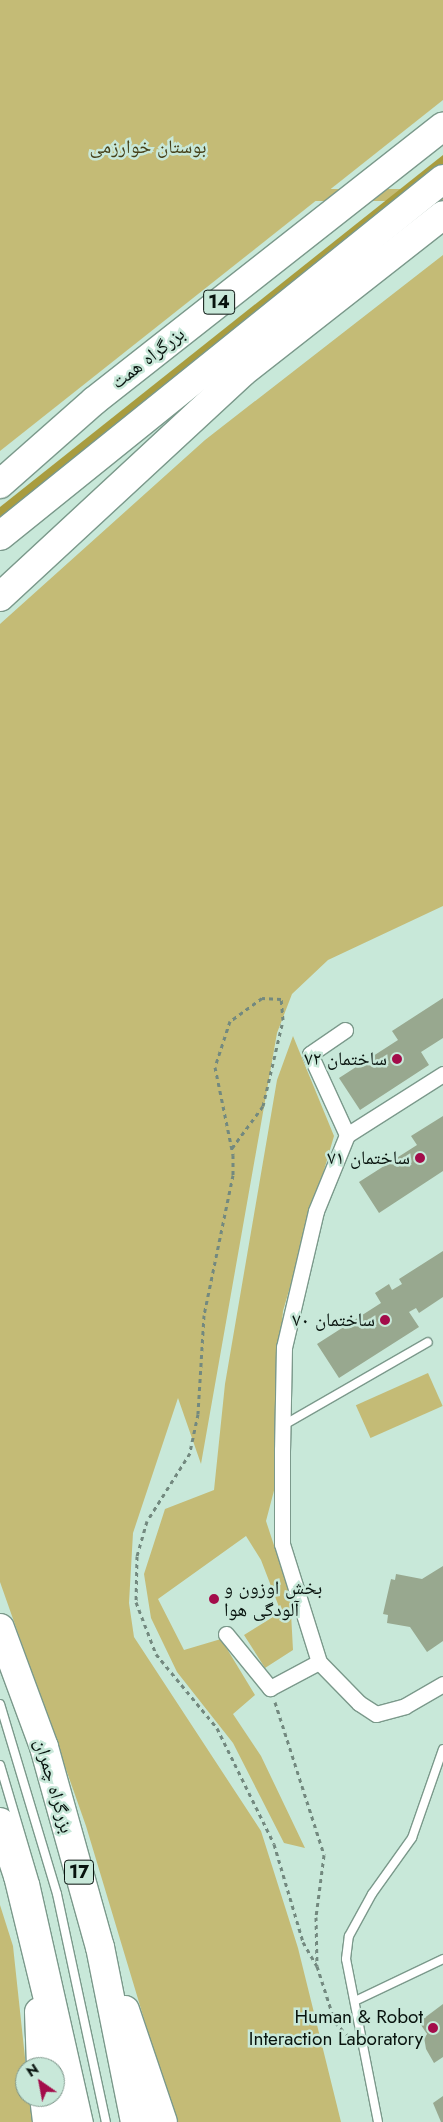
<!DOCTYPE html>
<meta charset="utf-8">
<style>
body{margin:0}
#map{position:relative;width:443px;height:2122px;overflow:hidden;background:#c8e8d9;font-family:Jost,"Noto Naskh Arabic",sans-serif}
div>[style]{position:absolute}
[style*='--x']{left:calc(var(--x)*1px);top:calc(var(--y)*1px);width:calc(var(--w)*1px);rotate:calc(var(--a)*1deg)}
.green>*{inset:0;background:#c4bb76;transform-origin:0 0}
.forest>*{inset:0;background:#a99c3f}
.building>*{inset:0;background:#98a88f}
.path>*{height:3px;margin-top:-1.5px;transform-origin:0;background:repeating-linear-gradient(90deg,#73897f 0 4px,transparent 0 8px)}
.roads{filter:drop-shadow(1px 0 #7b998b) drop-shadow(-1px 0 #7b998b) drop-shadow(0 1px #7b998b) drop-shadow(0 -1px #7b998b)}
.lane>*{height:8px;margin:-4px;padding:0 4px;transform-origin:4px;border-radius:4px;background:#fff}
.street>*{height:15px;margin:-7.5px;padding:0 7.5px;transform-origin:7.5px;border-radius:7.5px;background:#fff}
.highway>*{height:28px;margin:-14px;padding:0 14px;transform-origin:14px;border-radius:14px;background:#fff}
.dots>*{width:14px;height:14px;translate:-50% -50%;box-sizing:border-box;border:2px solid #c8e8d9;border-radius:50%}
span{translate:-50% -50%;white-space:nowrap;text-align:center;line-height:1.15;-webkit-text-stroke:5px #c8e8d9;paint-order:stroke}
.shield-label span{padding:1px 4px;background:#c8e8d9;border:1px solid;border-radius:4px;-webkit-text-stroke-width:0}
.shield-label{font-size:18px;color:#08130e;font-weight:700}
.park-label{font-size:19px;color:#454019}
.street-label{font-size:19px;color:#08130e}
.poi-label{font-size:19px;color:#08130e}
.right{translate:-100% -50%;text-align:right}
.left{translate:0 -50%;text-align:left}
.north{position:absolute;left:15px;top:2057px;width:50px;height:50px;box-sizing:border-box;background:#c8e8d9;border:1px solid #7b9388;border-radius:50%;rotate:327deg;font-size:14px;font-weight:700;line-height:20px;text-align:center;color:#08130e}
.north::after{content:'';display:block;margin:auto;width:18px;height:22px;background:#a30c4a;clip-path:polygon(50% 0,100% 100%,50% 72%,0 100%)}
</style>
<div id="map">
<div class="green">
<div style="clip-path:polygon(0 0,443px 0,443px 100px,0 451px)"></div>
<div style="left:443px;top:189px;width:12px;height:572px;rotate:90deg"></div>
<div style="clip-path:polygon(443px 255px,443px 906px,328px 960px,292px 994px,277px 1033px,201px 1464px,178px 1398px,133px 1533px,129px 1603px,134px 1637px,261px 1831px,298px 1948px,341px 2122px,175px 2122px,86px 1826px,0 1582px,0 624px,205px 440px)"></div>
<div style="clip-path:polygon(293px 1036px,334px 1136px,283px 1311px,276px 1390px,276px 1483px,266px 1521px,290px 1594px,293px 1650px,265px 1668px,244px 1635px,281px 1612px,261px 1560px,246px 1536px,158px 1599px,184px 1650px,221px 1639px,255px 1695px,233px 1714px,261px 1756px,305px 1848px,284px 1843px,233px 1743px,177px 1672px,151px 1618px,144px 1574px,165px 1509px,214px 1490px,225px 1384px,277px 1080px)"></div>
<div style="left:428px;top:1373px;width:36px;height:79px;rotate:66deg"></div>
<div style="clip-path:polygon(0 1905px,13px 1946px,26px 2067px,25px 2097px,30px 2097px,32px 2122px,0 2122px)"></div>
</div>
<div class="forest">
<div style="clip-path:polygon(443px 155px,443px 168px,0 517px,0 507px)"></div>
</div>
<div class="building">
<div style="clip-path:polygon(443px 998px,443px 1038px,421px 1052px,429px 1065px,360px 1110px,339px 1078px,398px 1040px,392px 1031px)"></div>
<div style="clip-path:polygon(443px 1116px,443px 1171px,379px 1213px,359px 1182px,417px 1145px,411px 1136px)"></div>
<div style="clip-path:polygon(443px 1251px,443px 1297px,419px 1313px,416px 1308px,409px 1312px,419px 1327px,339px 1378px,317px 1344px,381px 1303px,375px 1293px,389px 1284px,392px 1290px,402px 1284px,399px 1279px)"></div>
<div style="clip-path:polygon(443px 1566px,443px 1641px,427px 1652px,410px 1627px,387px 1623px,388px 1615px,383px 1614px,391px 1579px,395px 1580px,396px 1574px,422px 1579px)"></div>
<div style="clip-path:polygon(443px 2004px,443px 2057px,434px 2063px,426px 2049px,424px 2037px,427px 2034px,419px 2022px)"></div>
<div style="clip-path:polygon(443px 2096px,443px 2122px,441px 2122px,433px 2103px)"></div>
</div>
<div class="path">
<div style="--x:232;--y:1148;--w:52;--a:-53.6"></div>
<div style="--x:263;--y:1106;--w:88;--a:-76.9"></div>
<div style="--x:283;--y:1020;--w:21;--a:-95"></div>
<div style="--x:281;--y:999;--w:19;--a:-177"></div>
<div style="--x:262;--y:998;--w:39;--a:144"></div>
<div style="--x:230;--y:1021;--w:48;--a:108.1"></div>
<div style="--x:215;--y:1067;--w:90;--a:78.4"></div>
<div style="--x:233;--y:1155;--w:20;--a:90"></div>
<div style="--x:233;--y:1175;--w:143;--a:101.7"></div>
<div style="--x:204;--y:1315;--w:99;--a:93.5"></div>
<div style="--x:198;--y:1414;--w:40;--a:102"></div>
<div style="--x:190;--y:1453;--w:80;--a:122.3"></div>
<div style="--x:147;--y:1521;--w:36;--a:106"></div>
<div style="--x:137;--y:1556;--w:46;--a:91.2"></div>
<div style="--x:136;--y:1602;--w:56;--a:69"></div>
<div style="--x:156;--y:1654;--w:96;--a:50.5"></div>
<div style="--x:217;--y:1728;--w:129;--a:63.8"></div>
<div style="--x:274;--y:1844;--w:102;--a:73.5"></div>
<div style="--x:303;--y:1942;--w:28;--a:60"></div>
<div style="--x:317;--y:1966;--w:59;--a:72.2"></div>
<div style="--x:335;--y:2022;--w:19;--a:47"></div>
<div style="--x:275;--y:1702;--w:161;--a:72.2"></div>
<div style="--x:324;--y:1855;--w:63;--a:97.4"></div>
<div style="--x:316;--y:1917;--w:48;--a:88.8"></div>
</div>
<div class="roads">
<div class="lane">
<div style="--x:282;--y:1426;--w:168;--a:-29.9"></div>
<div style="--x:0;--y:1704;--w:198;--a:73.3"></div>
<div style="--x:57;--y:1894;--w:233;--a:77.9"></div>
<div style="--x:0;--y:1765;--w:123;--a:73.5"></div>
<div style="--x:35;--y:1883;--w:245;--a:77.3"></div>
<div style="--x:355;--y:2001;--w:98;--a:-25.5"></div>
<div style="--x:378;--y:2122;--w:166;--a:-101.1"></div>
<div style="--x:346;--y:1959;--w:23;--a:-83"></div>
<div style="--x:349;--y:1936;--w:48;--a:-61.3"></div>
<div style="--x:372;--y:1894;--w:69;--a:-54.5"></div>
<div style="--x:412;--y:1838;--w:94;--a:-70.8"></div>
</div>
<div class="street">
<div style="--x:345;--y:1030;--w:42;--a:145.6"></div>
<div style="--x:310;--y:1054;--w:89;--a:65.4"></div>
<div style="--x:443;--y:1074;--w:114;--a:147.6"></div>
<div style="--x:347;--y:1135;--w:82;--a:112.2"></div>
<div style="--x:316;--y:1211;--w:140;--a:103.2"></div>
<div style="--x:284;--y:1347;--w:103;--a:91.1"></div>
<div style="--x:282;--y:1450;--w:94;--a:90"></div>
<div style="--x:282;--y:1544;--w:124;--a:72.6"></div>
<div style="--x:319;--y:1662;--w:57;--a:45.7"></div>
<div style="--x:359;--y:1703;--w:20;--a:33"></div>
<div style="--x:376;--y:1714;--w:30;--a:-15"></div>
<div style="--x:405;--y:1706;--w:44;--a:-30.1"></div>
<div style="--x:226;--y:1634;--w:70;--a:50.8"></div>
<div style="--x:270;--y:1688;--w:55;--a:-28"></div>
</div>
<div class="highway">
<div style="--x:0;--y:484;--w:125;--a:-41.4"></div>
<div style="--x:94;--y:401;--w:444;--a:-38.2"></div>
<div style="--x:0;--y:536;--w:569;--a:-38.86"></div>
<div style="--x:0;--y:597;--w:331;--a:-42.8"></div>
<div style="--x:243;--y:372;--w:254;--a:-38.1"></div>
<div style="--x:0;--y:1628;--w:127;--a:69.7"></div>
<div style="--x:44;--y:1747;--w:208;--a:74.4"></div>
<div style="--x:100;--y:1947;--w:178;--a:78.7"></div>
<div style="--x:0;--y:1822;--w:57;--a:71.6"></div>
<div style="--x:18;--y:1876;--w:182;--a:76.3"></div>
<div style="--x:61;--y:2053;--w:70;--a:80.9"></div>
<div style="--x:125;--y:2010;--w:118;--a:71.3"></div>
<div style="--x:39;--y:2012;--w:55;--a:87.9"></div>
<div style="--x:44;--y:2097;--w:25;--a:83"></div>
</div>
</div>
<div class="dots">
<div style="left:397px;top:1059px;background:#a30c4a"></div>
<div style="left:420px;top:1158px;background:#a30c4a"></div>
<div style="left:385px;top:1320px;background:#a30c4a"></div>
<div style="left:214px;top:1599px;background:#a30c4a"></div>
<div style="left:433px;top:2028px;background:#a30c4a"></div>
</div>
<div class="shield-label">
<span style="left:219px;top:302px">14</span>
<span style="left:79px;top:1872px">17</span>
</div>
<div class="park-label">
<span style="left:148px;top:147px">بوستان خوارزمی</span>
</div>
<div class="street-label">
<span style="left:148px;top:358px;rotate:-38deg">بزرگراه همت</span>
<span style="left:54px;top:1786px;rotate:74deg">بزرگراه چمران</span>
</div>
<div class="poi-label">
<span class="right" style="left:387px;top:1059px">ساختمان ۷۲</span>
<span class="right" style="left:410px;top:1158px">ساختمان ۷۱</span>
<span class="right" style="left:375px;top:1320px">ساختمان ۷۰</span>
<span class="left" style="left:224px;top:1599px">بخش اوزون و<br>آلودگی هوا</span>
<span class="right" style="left:423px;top:2028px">Human &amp; Robot<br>Interaction Laboratory</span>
</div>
<div class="north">N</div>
</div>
